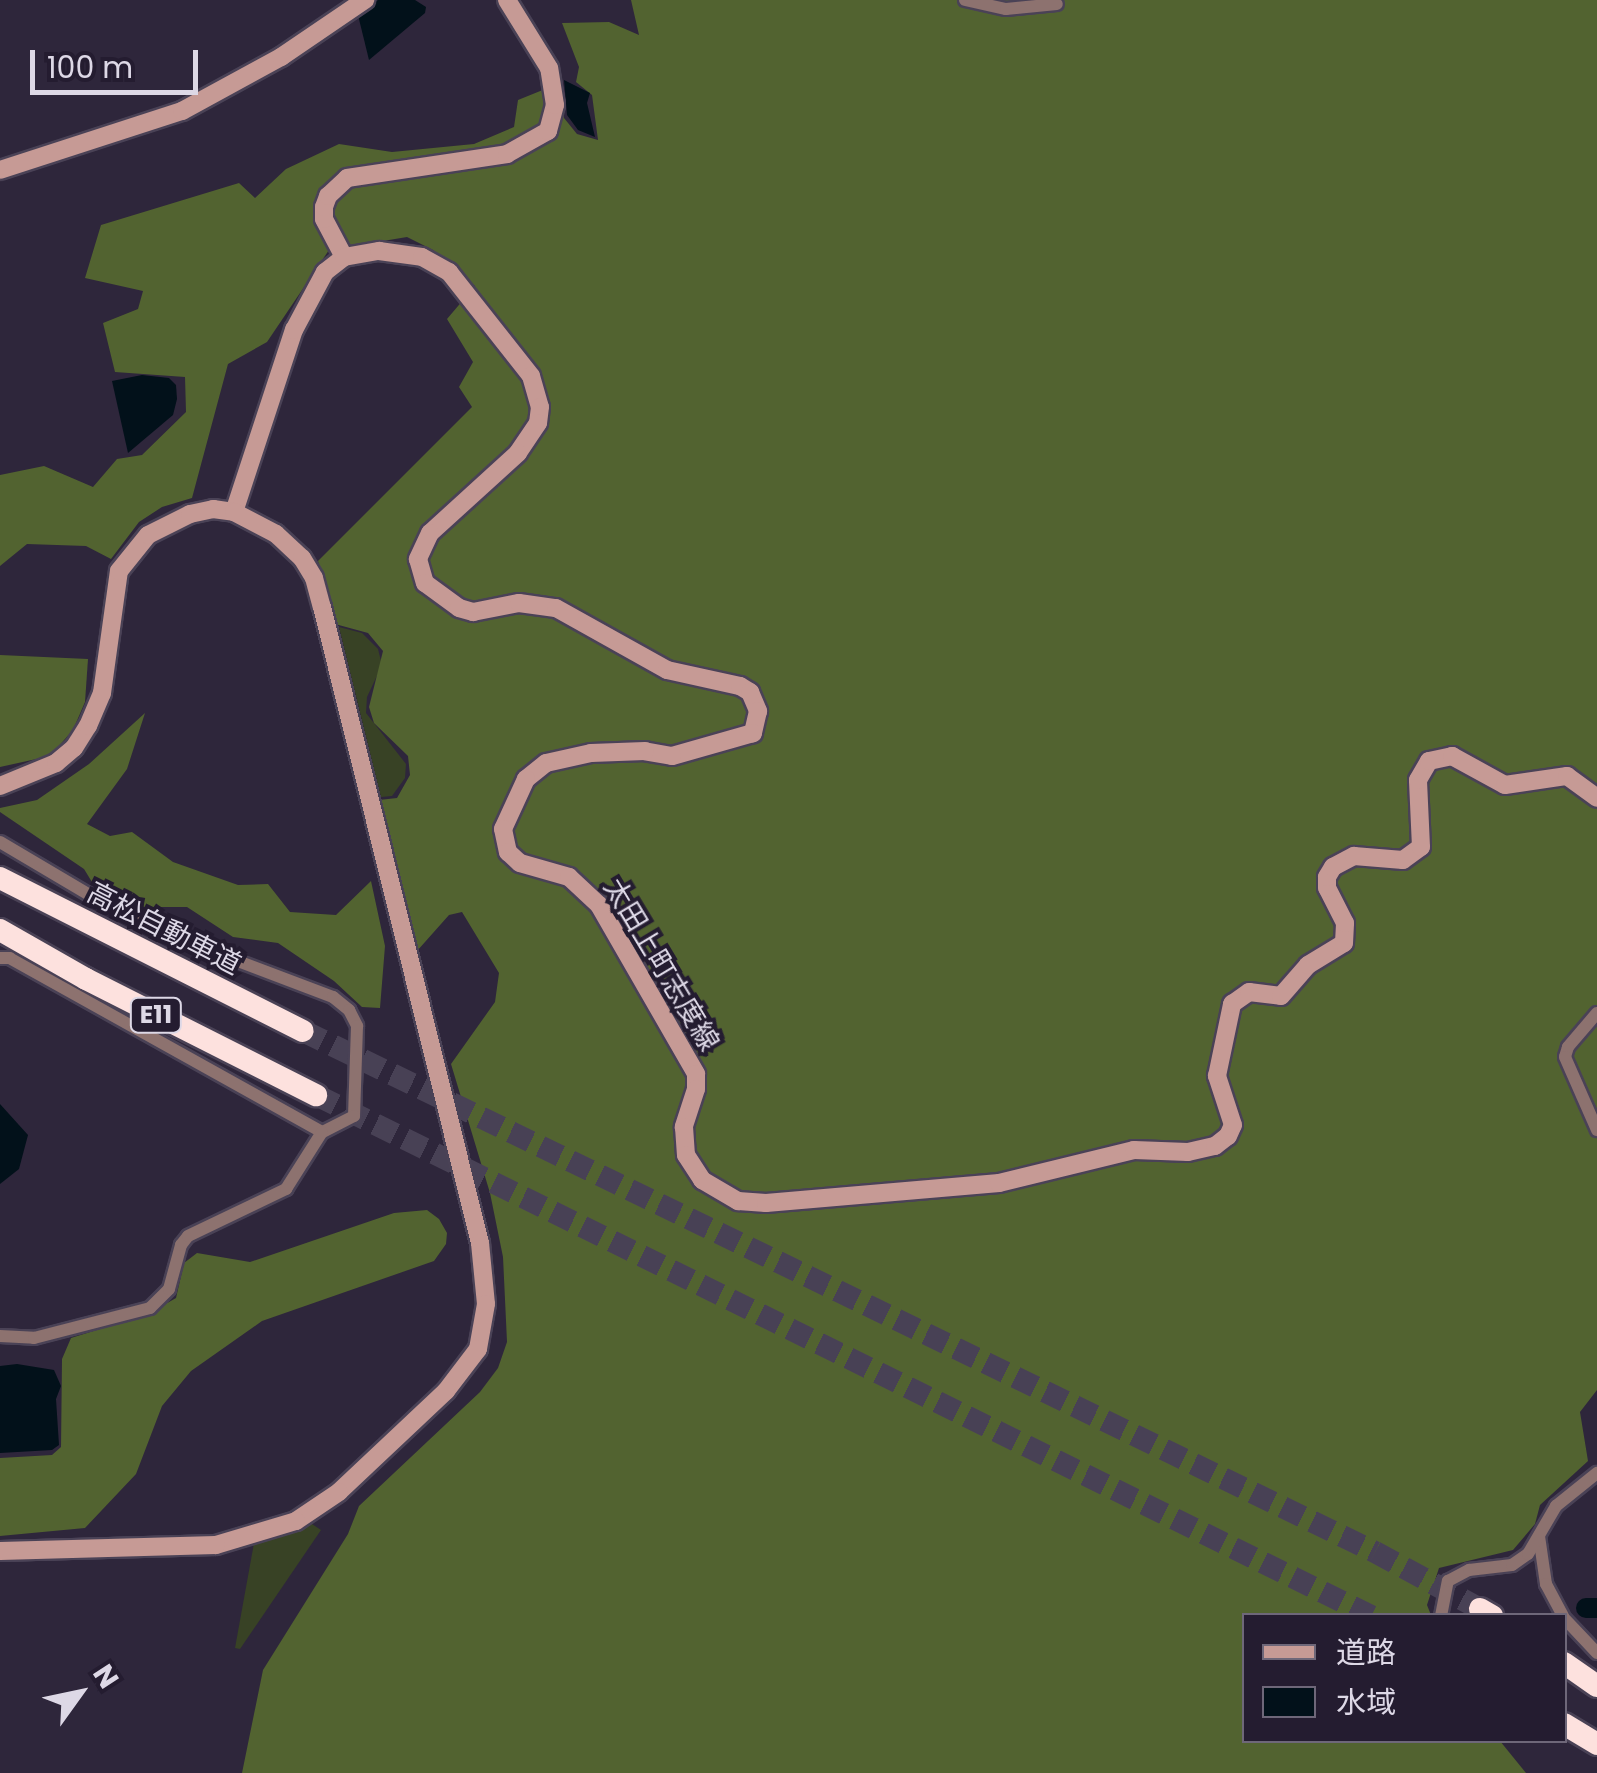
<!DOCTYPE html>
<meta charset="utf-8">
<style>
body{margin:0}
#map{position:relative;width:1597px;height:1773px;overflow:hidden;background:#2e263b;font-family:Poppins,"Noto Sans JP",sans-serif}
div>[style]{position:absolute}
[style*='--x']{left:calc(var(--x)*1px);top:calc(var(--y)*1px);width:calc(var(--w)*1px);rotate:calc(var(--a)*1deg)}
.green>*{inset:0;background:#384225}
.forest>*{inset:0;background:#526330}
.water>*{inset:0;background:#02111a}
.river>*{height:20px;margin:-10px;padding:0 10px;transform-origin:10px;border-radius:10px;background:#02111a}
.highway-tunnel>*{height:22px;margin-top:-11px;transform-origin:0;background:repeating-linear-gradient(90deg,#484155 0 22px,transparent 0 33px)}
.roads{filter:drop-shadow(2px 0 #4a4256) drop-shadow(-2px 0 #4a4256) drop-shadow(0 2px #4a4256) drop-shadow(0 -2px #4a4256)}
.street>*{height:12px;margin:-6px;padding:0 6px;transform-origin:6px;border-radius:6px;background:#8d726f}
.secondary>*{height:18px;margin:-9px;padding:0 9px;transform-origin:9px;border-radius:9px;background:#c69a95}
.highway>*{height:22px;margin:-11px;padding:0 11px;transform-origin:11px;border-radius:11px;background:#fde1de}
span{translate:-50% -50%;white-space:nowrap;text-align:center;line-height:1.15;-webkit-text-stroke:8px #241c30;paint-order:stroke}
.shield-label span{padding:2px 8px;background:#241c30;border:2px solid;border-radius:8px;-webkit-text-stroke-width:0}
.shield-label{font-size:25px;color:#ddd8e6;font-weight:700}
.street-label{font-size:28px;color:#ddd8e6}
.legend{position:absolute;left:1242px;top:1613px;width:325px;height:130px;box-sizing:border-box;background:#241c30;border:2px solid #6e6779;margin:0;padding:12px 18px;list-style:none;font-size:30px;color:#ddd8e6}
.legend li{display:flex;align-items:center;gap:20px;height:50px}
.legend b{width:50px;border:2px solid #6e6779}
.north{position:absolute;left:30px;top:1643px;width:100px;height:100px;-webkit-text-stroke:8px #241c30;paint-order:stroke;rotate:57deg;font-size:28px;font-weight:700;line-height:40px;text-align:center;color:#ddd8e6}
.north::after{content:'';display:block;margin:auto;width:35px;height:45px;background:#ddd8e6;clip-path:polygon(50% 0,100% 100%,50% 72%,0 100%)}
.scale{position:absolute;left:30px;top:50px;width:168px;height:45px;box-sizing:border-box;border:5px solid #ddd8e6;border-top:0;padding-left:12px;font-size:30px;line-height:35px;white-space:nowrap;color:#ddd8e6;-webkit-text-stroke:8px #241c30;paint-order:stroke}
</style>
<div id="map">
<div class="green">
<div style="clip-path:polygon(339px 627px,362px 633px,378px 649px,382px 665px,367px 697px,366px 713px,406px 764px,405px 778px,392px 796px,381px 797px)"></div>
<div style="clip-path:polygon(306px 1520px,321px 1530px,240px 1649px,235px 1648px,254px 1543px)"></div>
</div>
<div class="forest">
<div style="clip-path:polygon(631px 0,1597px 0,1597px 1390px,1580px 1412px,1588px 1461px,1540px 1505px,1535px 1524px,1513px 1550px,1439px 1568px,1427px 1605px,1431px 1615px,1244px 1616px,1244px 1740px,1500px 1741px,1526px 1773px,242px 1773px,263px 1670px,348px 1534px,359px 1506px,480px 1392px,498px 1368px,507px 1342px,503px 1257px,490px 1193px,451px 1064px,495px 1002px,499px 973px,462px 912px,449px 915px,417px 951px,379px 800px,397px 798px,410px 775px,408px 756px,374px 723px,369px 707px,383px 651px,368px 633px,335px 624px,318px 561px,472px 407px,459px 387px,473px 362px,447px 319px,475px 286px,433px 250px,407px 237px,329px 250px,267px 342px,228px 364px,192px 498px,162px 507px,139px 522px,111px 559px,86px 546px,27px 544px,0 566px,0 475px,44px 466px,93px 487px,117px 459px,142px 455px,186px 412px,185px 377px,115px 372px,103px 323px,138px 309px,143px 291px,85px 278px,101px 225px,239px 183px,255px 198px,286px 169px,339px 144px,392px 152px,474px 144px,514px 127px,518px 100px,560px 83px,564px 118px,577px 134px,598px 140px,592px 95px,576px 82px,579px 67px,562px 23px,609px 22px,639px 35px)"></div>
<div style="clip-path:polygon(0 655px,88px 659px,85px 702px,73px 730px,50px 756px,0 767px)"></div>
<div style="clip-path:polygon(145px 713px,127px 769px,87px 824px,110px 836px,132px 832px,173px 862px,238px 885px,268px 884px,290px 912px,336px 915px,371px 881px,385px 946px,380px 1008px,362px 1007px,334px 981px,278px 943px,233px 937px,187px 907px,143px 907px,95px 887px,84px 869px,0 812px,0 808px,37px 800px,89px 764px)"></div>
<div style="clip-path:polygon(427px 1210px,439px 1219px,447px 1233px,446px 1244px,434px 1261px,262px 1321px,191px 1371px,162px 1406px,136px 1474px,85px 1528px,0 1536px,0 1458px,52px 1455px,61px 1447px,62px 1359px,71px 1338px,148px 1314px,176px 1298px,184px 1263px,197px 1253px,250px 1262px,394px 1213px)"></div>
</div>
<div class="water">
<div style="clip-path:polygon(378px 0,415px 0,426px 7px,425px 13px,369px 60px,358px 15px)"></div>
<div style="clip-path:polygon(564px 80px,590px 93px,587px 103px,595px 137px,578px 130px,567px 115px)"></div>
<div style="clip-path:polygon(142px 375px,169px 378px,176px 385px,177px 399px,173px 415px,128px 453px,112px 381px)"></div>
<div style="clip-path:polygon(0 1104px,28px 1135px,19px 1169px,0 1184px)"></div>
<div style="clip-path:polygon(17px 1364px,54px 1370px,61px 1386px,56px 1399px,59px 1445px,52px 1450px,0 1453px,0 1366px)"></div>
</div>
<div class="river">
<div style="--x:1586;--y:1608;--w:11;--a:0"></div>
</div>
<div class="highway-tunnel">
<div style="--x:303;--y:1031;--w:1192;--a:25.92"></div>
<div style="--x:1375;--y:1552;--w:119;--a:28.5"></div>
<div style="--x:316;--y:1095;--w:1177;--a:26.28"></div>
</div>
<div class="roads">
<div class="street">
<div style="--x:965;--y:0;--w:42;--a:12.4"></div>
<div style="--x:1006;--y:9;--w:51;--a:-5.6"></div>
<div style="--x:0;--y:842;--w:108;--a:30.6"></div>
<div style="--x:93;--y:897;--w:93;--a:26"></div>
<div style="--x:177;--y:938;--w:167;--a:20.7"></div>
<div style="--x:333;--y:997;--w:21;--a:39"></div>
<div style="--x:349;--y:1010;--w:18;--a:63"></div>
<div style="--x:357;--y:1026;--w:90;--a:91.9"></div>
<div style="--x:354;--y:1116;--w:36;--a:153"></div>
<div style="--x:322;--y:1132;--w:357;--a:-150.9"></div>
<div style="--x:10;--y:958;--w:10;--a:180"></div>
<div style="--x:1597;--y:1013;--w:45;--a:130.5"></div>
<div style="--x:1568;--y:1047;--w:10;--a:107"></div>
<div style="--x:1565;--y:1057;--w:80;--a:66.3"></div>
<div style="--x:0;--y:1336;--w:34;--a:3"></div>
<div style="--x:34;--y:1338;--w:120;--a:-14.5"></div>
<div style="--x:150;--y:1308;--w:27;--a:-45"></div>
<div style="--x:169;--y:1289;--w:46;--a:-74.7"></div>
<div style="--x:181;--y:1245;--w:11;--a:-52"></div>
<div style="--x:188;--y:1236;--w:109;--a:-25.6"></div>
<div style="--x:286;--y:1189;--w:67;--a:-57.7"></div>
<div style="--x:1539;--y:1536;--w:49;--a:81.7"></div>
<div style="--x:1546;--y:1584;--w:36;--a:62"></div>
<div style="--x:1441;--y:1616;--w:36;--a:-79"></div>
<div style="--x:1448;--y:1581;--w:24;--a:-28"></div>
<div style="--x:1469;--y:1570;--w:43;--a:-6.6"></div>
<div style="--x:1512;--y:1565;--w:19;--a:-35"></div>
<div style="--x:1528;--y:1554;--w:56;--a:-59.7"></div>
<div style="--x:1556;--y:1506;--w:53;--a:-38.8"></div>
<div style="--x:1564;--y:1618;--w:48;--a:46.7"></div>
</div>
<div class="secondary">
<div style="--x:0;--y:170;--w:191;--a:-18"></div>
<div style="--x:182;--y:111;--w:113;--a:-28.6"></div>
<div style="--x:281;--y:57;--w:102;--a:-34.2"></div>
<div style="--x:344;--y:257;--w:43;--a:-117.8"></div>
<div style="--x:324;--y:219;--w:12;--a:-90"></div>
<div style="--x:324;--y:207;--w:12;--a:-70"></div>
<div style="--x:328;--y:196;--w:26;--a:-43"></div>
<div style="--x:347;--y:178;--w:162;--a:-8.5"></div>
<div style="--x:507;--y:154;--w:47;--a:-29.3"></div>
<div style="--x:548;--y:131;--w:27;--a:-75"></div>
<div style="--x:555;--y:105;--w:37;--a:-99"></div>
<div style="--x:549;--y:68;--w:80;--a:-121.7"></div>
<div style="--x:234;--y:512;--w:192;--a:-71.8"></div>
<div style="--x:294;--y:330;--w:66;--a:-61.9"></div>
<div style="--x:325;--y:272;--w:24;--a:-38"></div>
<div style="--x:344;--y:257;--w:36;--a:-10"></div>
<div style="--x:379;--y:251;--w:43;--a:7.9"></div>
<div style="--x:422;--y:257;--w:31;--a:29"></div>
<div style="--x:449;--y:272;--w:132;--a:51.7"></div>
<div style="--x:531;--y:376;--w:32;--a:74"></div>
<div style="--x:540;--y:407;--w:16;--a:97"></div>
<div style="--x:538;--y:423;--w:36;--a:124"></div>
<div style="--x:518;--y:453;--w:119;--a:137.7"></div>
<div style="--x:430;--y:533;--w:29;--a:115"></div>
<div style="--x:418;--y:559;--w:25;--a:74"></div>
<div style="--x:425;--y:583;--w:42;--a:36.3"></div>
<div style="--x:459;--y:608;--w:15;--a:16"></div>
<div style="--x:473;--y:612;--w:47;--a:-11.1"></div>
<div style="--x:519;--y:603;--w:37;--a:8"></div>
<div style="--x:556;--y:608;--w:127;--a:29.2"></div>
<div style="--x:667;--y:670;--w:75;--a:12.4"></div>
<div style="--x:740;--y:686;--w:12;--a:31"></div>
<div style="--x:750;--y:692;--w:21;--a:67"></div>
<div style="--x:758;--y:711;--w:23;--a:103"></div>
<div style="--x:753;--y:733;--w:84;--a:164.1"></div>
<div style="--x:672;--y:756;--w:27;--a:-170"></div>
<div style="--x:645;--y:751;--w:54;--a:177.9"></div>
<div style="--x:591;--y:753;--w:46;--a:167.5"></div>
<div style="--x:546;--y:763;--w:26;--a:141"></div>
<div style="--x:526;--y:779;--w:55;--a:114.7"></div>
<div style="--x:503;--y:829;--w:24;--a:78"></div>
<div style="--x:508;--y:852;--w:16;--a:43"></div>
<div style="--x:520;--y:863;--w:51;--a:15.9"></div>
<div style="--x:569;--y:877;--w:41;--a:43"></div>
<div style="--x:599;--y:905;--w:195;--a:60.1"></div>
<div style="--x:696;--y:1074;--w:15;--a:90"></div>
<div style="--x:696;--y:1089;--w:40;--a:108"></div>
<div style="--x:684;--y:1127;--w:28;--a:86"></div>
<div style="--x:686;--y:1155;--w:30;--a:57"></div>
<div style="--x:702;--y:1180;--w:42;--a:30.3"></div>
<div style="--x:738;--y:1201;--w:28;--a:4"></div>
<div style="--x:766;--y:1203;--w:234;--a:-4.9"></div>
<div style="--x:999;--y:1183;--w:139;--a:-13.7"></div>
<div style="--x:1134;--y:1150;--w:54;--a:2.1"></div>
<div style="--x:1188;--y:1152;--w:28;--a:-13"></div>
<div style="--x:1215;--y:1146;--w:16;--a:-38"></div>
<div style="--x:1228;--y:1136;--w:12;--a:-66"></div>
<div style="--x:1233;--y:1125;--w:52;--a:-108.1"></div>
<div style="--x:1217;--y:1076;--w:74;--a:-78.2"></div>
<div style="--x:1232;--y:1004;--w:21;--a:-35"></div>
<div style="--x:1249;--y:992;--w:32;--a:7"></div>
<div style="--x:1281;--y:996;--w:41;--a:-48.9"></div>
<div style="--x:1308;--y:965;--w:42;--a:-31.4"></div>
<div style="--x:1344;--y:943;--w:20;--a:-87"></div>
<div style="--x:1345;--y:923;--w:39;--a:-117"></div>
<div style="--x:1327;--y:888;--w:11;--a:-90"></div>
<div style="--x:1327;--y:877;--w:12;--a:-59"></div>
<div style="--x:1333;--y:867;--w:24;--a:-28"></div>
<div style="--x:1354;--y:856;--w:49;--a:4.7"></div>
<div style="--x:1403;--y:860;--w:22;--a:-36"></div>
<div style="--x:1421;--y:847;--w:67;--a:-92.6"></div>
<div style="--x:1418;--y:780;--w:22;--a:-60"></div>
<div style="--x:1429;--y:761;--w:24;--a:-12"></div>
<div style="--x:1452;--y:756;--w:60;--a:28.7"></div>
<div style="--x:1505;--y:785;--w:63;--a:-8.3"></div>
<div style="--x:1567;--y:776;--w:37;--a:36"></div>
<div style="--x:0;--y:786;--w:61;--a:-22.3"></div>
<div style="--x:56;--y:763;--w:23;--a:-40"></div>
<div style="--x:74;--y:748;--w:26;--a:-58"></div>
<div style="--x:88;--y:726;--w:36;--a:-67"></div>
<div style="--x:102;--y:693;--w:123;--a:-82.1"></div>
<div style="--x:119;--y:571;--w:46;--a:-51.1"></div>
<div style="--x:148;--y:535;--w:47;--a:-26.6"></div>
<div style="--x:190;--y:514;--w:24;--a:-12"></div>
<div style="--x:213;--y:509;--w:21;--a:8"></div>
<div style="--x:234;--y:512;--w:47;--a:27.6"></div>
<div style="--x:276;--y:534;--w:35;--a:43"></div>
<div style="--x:302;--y:558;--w:23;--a:59"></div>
<div style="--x:314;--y:578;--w:30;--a:75"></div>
<div style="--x:322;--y:607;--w:655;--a:76.05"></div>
<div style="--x:480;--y:1243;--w:61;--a:84.4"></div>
<div style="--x:486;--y:1304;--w:46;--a:100.1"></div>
<div style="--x:478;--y:1349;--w:53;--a:127.3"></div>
<div style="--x:446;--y:1391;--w:147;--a:136.7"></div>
<div style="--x:339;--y:1492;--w:52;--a:146"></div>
<div style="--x:296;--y:1521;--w:84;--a:163.3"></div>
<div style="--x:216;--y:1545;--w:216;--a:178.4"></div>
</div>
<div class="highway">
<div style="--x:0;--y:878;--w:339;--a:26.8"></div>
<div style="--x:0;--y:930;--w:99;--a:29.7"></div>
<div style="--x:86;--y:979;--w:258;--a:26.8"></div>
<div style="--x:1480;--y:1609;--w:14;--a:30"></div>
<div style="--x:1564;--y:1663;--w:40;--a:34.9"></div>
<div style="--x:1564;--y:1724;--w:39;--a:31"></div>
</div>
</div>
<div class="shield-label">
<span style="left:156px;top:1015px">E11</span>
</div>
<div class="street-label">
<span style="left:164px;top:929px;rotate:27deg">高松自動車道</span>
<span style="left:661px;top:965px;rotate:59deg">太田上町志度線</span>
</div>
<ul class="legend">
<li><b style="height:12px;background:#c69a95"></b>道路</li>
<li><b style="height:28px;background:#02111a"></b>水域</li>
</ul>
<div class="north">N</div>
<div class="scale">100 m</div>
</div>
